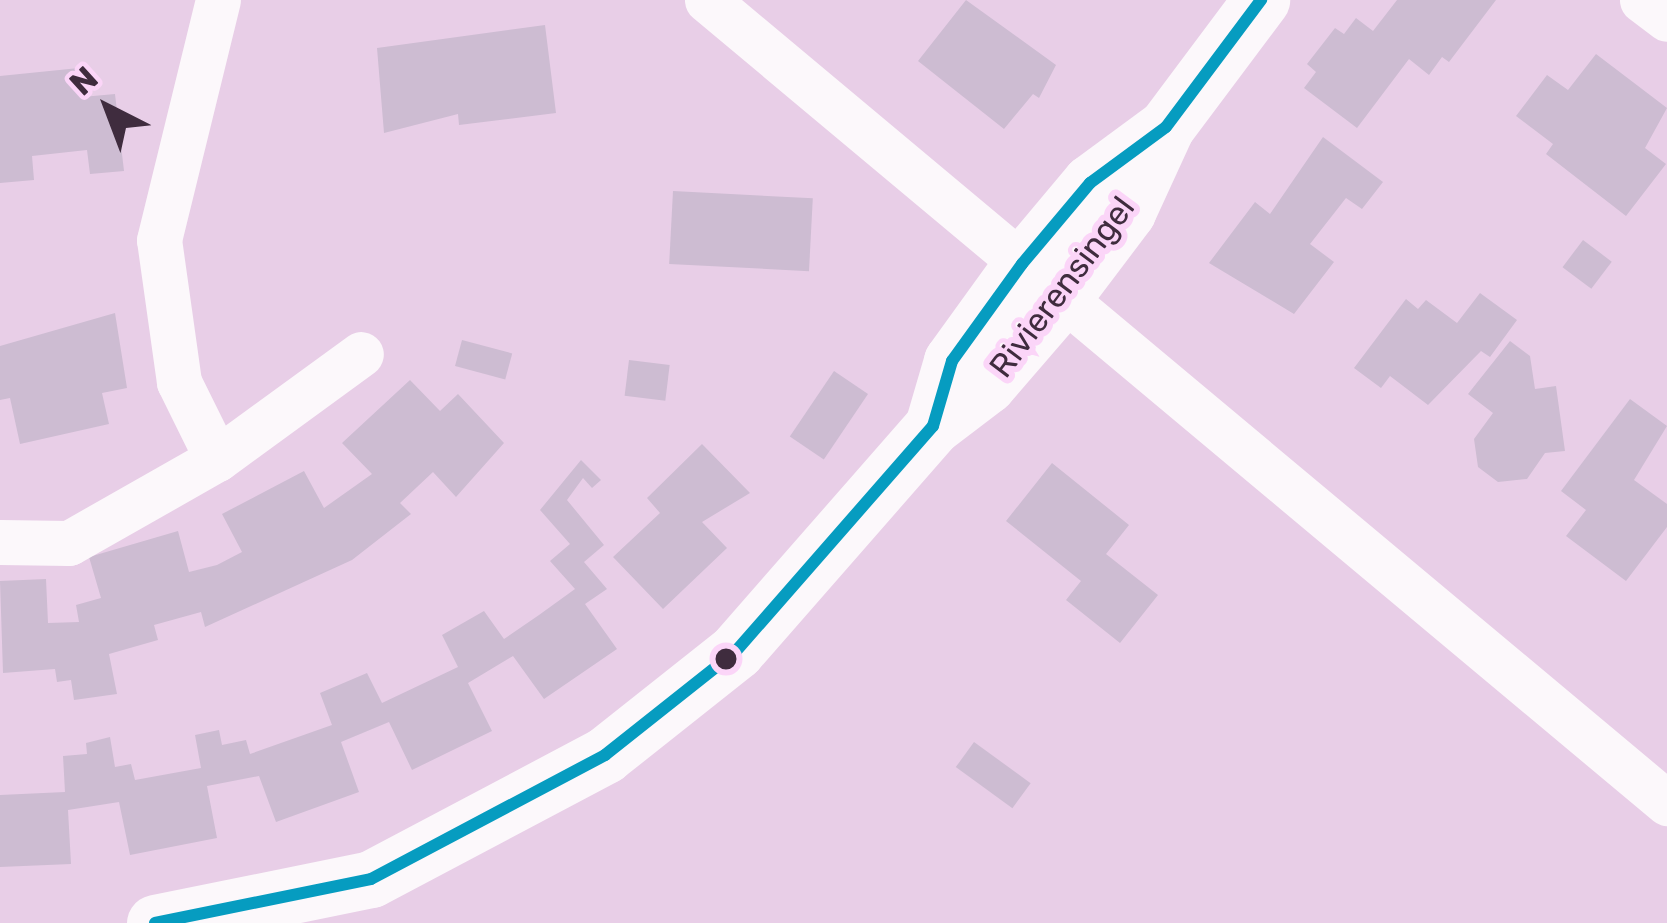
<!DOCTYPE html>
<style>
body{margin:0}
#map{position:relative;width:1667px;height:923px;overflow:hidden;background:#e8cee7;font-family:Rubik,sans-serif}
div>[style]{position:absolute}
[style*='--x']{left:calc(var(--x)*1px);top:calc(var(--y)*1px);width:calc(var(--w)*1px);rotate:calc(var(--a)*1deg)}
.building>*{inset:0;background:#cdbcd2;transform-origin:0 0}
.minor>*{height:45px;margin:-22.5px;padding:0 22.5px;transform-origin:22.5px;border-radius:22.5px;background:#fcf8fb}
.tertiary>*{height:57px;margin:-28.5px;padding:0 28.5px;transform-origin:28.5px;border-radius:28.5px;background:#fcf8fb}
.bus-1>*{height:12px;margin:-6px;padding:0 6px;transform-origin:6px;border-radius:6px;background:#069cc0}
.dots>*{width:33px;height:33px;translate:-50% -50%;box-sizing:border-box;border:6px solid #fbd5f8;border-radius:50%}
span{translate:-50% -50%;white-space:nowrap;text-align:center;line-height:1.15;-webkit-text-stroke:12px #fbd5f8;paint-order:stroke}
.street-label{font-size:33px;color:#3f2c3e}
.north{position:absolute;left:48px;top:48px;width:120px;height:120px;-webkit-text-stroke:9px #fbd5f8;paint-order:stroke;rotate:318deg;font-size:33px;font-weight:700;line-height:48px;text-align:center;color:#3f2c3e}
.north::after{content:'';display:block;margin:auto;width:42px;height:54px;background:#3f2c3e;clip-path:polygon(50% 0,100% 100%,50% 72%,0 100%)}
</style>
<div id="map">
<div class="building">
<div style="clip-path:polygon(966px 0,1056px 65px,1039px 98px,1033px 94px,1004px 129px,918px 61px)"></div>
<div style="clip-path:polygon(1397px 0,1496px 0,1449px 62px,1442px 57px,1429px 75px,1409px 59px,1357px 128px,1304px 88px,1316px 72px,1307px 64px,1335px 28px,1344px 34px,1356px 18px,1373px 31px)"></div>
<div style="clip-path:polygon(545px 25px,556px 113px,459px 125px,458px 114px,384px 133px,377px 48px)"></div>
<div style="clip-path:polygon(1596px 54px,1667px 108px,1645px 148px,1666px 164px,1626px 216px,1546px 154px,1553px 144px,1516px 116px,1547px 75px,1568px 90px)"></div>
<div style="clip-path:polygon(79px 68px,82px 97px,115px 94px,124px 171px,90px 174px,87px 150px,32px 156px,34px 180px,0 183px,0 76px)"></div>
<div style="clip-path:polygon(1323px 137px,1383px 182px,1362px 209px,1346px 198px,1310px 244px,1334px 262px,1294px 314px,1209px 263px,1255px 202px,1270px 214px)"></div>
<div style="left:673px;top:191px;width:140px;height:73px;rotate:3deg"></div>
<div style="left:1583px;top:240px;width:36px;height:34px;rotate:37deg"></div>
<div style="clip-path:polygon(1480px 293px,1517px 320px,1490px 357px,1481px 351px,1428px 405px,1390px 376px,1381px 388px,1354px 368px,1406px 299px,1418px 309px,1426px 300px,1457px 323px)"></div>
<div style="clip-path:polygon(115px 313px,127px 388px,102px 393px,109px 424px,20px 444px,10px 398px,0 400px,0 346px)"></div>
<div style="left:462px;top:340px;width:52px;height:27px;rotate:15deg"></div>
<div style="clip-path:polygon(1510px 341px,1530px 356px,1535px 389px,1556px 386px,1565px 451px,1545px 453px,1527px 479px,1498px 482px,1478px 467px,1474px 439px,1493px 413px,1468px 394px)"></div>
<div style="left:629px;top:360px;width:41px;height:36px;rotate:7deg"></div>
<div style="left:834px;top:371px;width:41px;height:79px;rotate:34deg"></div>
<div style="clip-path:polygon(410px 380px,440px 411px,458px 394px,504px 443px,456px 497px,433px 472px,400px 503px,411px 514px,352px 560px,205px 627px,201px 612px,154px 625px,158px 640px,109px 654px,117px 694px,74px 700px,71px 680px,57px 682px,55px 669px,3px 673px,0 581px,46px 579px,48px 623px,79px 622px,76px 605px,101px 598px,89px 557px,178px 531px,189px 572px,217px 565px,242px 552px,222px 514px,304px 471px,324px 508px,372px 474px,342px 443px)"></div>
<div style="clip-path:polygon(1630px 399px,1667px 426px,1634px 480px,1667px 504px,1667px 527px,1626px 581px,1566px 536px,1586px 510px,1561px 491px)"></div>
<div style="clip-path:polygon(702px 444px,750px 493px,702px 522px,727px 548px,663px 609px,613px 557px,660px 513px,647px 498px)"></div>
<div style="clip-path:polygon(581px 460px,601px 480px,592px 488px,583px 478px,567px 500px,604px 545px,584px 562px,607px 589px,585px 604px,617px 649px,544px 699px,513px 656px,468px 683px,492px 731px,412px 770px,389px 722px,341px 742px,359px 792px,276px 822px,259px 776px,207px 786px,217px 838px,130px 855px,119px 802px,68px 810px,71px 864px,0 867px,0 795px,65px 792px,63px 756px,87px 754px,86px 743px,110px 737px,115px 767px,131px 764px,135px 780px,201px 768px,195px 735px,219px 730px,222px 745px,246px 740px,250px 754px,332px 725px,320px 693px,367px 673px,382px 703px,458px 667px,442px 635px,484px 611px,504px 639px,539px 615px,575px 589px,550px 561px,570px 544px,540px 510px)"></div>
<div style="clip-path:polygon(1052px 463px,1129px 525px,1106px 554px,1158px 595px,1120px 643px,1066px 600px,1081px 581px,1006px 521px)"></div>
<div style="left:974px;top:742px;width:70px;height:31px;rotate:36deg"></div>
</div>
<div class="minor">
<div style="--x:707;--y:0;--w:1252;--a:39.91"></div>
<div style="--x:1642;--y:0;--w:31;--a:37"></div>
<div style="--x:217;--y:459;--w:86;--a:-116.3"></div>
<div style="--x:179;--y:382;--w:143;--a:-98"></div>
<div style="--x:159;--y:240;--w:247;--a:-76.2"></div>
<div style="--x:0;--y:542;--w:69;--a:0.8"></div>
<div style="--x:69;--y:543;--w:170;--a:-29.6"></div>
<div style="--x:217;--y:459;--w:178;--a:-36.1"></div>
</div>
<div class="tertiary">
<div style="--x:933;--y:426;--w:68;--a:-73.7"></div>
<div style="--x:952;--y:361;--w:120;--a:-54.2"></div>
<div style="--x:1022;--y:264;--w:106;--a:-50"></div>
<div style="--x:1090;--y:183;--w:89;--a:-36.4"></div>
<div style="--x:155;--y:923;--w:220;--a:-11.5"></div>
<div style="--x:371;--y:879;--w:265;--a:-27.9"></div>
<div style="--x:605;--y:755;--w:167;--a:-38.4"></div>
<div style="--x:736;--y:651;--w:299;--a:-48.8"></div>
<div style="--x:933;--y:426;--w:68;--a:-37.2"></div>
<div style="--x:987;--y:385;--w:115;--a:-49.2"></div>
<div style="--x:1062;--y:298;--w:108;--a:-52.9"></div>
<div style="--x:1127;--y:212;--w:94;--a:-65.4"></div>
<div style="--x:1166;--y:127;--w:159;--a:-53.2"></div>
</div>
<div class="bus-1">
<div style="--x:155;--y:923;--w:220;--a:-11.5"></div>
<div style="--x:371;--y:879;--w:265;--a:-27.9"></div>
<div style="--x:605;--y:755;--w:167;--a:-38.4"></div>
<div style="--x:736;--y:651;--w:299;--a:-48.8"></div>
<div style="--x:933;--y:426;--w:68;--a:-73.7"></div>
<div style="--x:952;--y:361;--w:120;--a:-54.2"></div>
<div style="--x:1022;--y:264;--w:106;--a:-50"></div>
<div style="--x:1090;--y:183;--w:94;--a:-36.4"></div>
<div style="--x:1166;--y:127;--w:159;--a:-53.2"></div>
</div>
<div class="dots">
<div style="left:726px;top:659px;background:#3f2c3e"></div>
</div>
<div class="street-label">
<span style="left:1062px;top:287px;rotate:-53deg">Rivierensingel</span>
</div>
<div class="north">N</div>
</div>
